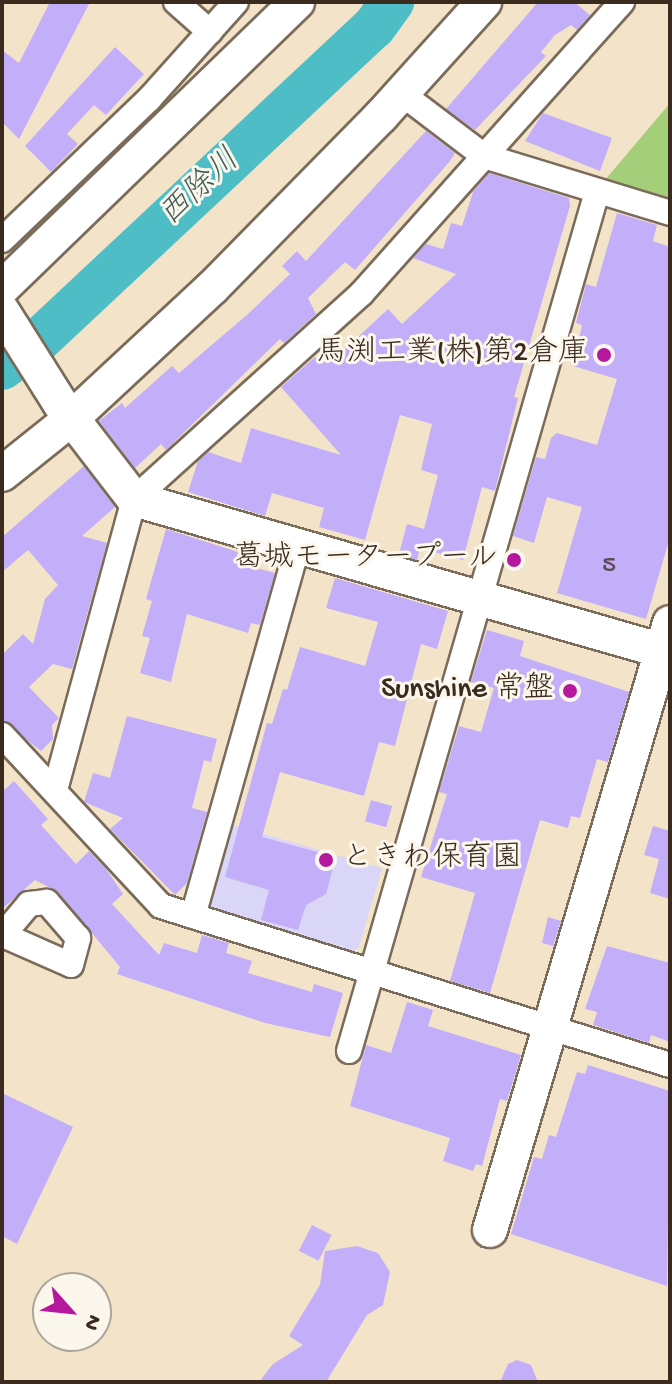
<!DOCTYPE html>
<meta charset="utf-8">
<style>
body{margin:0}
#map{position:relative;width:672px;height:1384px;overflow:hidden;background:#f3e4c9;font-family:"Gochi Hand","Klee One",sans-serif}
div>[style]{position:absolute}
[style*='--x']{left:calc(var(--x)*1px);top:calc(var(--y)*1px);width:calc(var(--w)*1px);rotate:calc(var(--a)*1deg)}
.built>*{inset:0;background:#dad6f7}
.green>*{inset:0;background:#a4ce7a}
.river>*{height:44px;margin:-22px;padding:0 22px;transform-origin:22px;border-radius:22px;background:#4ebdc6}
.building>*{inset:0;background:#c3aefa;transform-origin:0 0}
.roads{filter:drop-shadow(2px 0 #7b6b5a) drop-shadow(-2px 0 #7b6b5a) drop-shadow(0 2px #7b6b5a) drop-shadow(0 -2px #7b6b5a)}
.street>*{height:24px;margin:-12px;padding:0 12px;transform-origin:12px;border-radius:12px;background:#fff}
.secondary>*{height:34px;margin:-17px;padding:0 17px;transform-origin:17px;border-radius:17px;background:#fff}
.dots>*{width:22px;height:22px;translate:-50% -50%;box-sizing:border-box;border:4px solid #fbf7ec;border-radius:50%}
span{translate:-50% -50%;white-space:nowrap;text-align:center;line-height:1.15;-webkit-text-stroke:6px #fbf7ec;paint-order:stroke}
.number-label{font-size:26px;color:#5d4b55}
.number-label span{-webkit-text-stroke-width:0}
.poi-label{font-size:30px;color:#3b2a1e}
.right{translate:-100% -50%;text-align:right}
.left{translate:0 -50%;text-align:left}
.water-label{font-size:32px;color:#425d59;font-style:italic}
.frame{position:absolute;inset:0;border:4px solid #3b2a1e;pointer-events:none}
.north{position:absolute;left:32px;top:1272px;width:80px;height:80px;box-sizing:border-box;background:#fbf7ec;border:2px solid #aea59a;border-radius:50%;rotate:117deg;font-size:22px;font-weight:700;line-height:32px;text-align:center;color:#3b2a1e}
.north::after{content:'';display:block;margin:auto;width:28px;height:36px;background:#b5179e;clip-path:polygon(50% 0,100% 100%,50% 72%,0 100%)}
</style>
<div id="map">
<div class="built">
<div style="clip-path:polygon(229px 824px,382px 868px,359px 947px,347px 956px,203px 914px)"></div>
</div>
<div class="green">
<div style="clip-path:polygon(670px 103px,670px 199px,605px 180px)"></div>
</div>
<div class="river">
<div style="--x:2;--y:368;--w:44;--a:-36.6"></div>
<div style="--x:37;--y:342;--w:461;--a:-43.1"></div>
<div style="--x:374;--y:27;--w:31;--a:-54"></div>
</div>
<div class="building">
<div style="clip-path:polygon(50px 2px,90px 2px,19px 139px,2px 122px,2px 50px,19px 63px)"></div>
<div style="clip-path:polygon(538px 2px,574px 2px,590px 15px,577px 30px,571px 25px,555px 35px,541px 52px,546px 56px,475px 130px,446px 109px)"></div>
<div style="clip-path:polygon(115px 47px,144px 74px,106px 115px,94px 105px,67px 134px,78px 144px,51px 172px,25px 146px)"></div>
<div style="clip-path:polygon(543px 113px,612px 138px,600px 171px,525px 141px)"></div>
<div style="clip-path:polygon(426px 131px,455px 153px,450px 161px,355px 270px,345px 262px,308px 298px,316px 314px,284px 343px,280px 339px,166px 450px,161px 444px,135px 468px,99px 421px,122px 403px,125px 408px,172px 366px,179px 373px,248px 314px,290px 274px,282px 266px,297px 251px,306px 261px)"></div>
<div style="clip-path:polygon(489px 173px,569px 198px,570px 206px,514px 397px,518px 398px,495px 491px,482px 487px,463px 560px,420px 548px,417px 560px,399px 554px,407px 524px,424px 529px,438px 475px,421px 470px,432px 424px,400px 415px,365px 540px,319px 527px,324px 508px,272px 493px,265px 516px,188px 492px,198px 461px,208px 452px,241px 463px,251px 428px,341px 455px,281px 387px,315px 357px,321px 364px,342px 352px,388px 309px,402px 324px,456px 274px,413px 258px,426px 244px,443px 249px,451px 223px,462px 226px,473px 192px)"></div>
<div style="clip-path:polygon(617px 213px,657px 225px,653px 241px,670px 247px,670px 537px,646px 619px,557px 593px,582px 507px,547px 497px,534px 543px,513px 536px,536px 457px,545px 459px,551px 438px,557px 433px,597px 445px,617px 379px,573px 366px,582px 325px,576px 323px,586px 284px,596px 287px)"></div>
<div style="clip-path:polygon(84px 466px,115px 507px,82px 536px,107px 543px,72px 669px,53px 664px,29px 687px,59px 718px,52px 725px,53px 739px,41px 751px,2px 720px,2px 655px,23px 634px,33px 644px,45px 599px,58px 585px,28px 550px,2px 572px,2px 537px)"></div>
<div style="clip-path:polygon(166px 529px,238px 552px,235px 562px,275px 573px,260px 625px,251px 623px,248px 633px,187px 614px,171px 682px,140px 673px,150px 638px,142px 636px,152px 601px,146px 599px)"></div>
<div style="clip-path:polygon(335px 578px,448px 611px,437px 649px,421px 644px,395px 746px,379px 742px,364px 796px,280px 772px,262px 837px,336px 857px,326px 894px,306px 905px,298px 930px,261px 920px,269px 890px,225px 877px,267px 723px,272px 724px,283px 689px,287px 690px,300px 647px,365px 666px,378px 622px,326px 608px)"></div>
<div style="clip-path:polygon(487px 630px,524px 641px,520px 656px,629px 692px,608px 762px,597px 759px,580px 818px,571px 816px,568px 828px,540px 820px,490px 993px,450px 981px,475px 893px,421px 877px,447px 794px,439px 792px,459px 726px,481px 732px,494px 688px,471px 682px)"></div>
<div style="clip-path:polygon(127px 716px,217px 739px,211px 762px,204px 760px,192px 808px,207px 812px,187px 883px,175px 895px,110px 829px,123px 818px,84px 802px,93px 773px,110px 778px)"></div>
<div style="clip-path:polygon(14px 781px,48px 819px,41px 825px,76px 864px,89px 851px,106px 869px,123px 894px,112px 904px,159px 955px,164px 943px,197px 953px,202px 935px,229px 943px,226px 953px,252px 961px,248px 973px,312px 992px,314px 984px,343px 993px,330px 1037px,265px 1023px,117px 974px,120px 967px,58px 892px,35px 880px,2px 909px,2px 792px)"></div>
<div style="left:371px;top:800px;width:22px;height:22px;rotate:16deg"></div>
<div style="clip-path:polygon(653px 826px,670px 831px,670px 899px,650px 893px,659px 859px,644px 855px)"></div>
<div style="clip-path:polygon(548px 917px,561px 921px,553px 946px,542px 943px)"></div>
<div style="clip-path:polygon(607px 946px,670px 963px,670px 1042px,651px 1035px,649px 1043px,593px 1025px,597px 1012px,585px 1009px)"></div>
<div style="clip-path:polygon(407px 1002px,433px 1010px,428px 1026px,521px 1055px,507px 1101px,500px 1099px,482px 1166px,476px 1164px,473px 1171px,443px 1161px,450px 1138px,350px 1106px,366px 1045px,391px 1053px)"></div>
<div style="clip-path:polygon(588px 1065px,670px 1091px,667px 1286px,511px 1234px,534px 1157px,542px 1159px,549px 1135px,556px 1137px,577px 1072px,585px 1074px)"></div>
<div style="clip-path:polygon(2px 1093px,73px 1127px,17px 1244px,2px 1236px)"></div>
<div style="left:312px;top:1225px;width:22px;height:29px;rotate:27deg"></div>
<div style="clip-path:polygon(357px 1246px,378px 1253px,390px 1272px,383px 1305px,367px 1315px,326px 1382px,259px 1382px,273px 1364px,303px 1345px,289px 1336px,320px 1285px,325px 1251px)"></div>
<div style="clip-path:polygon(517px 1360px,531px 1365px,538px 1382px,500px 1382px,508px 1364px)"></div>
</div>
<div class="roads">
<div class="street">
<div style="--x:176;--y:2;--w:45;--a:41.4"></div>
<div style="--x:401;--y:93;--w:104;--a:37.2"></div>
<div style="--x:484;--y:156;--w:195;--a:17"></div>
<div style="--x:2;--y:240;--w:204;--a:-43.8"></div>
<div style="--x:149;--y:99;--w:130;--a:-48.1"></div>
<div style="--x:2;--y:735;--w:233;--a:47.1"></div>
<div style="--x:161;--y:906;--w:533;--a:17.35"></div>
<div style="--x:55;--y:790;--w:302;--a:-74.8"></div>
<div style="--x:134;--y:499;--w:306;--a:-42.1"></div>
<div style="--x:361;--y:294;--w:392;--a:-48.2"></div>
<div style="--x:193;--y:916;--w:385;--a:-74.2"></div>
<div style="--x:2;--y:935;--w:1;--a:0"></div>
<div style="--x:3;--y:935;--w:74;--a:23.8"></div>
<div style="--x:71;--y:965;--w:28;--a:-75"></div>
<div style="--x:78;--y:938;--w:48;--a:-130.7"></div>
<div style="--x:47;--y:902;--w:18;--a:174"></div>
<div style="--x:29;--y:904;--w:40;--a:130"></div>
<div style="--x:349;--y:1051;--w:894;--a:-73.9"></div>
</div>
<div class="secondary">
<div style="--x:2;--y:288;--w:411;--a:-44.1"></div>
<div style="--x:2;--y:311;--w:109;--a:57.8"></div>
<div style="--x:60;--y:403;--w:121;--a:52.4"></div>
<div style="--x:134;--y:499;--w:558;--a:16.03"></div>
<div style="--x:2;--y:474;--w:90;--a:-38.7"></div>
<div style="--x:72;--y:418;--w:192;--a:-42.9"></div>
<div style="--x:213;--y:287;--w:240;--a:-45.5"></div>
<div style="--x:381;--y:116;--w:154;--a:-47.9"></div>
<div style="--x:490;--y:1230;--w:633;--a:-73.48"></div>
</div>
</div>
<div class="dots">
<div style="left:604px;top:355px;background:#b5179e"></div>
<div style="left:514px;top:560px;background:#b5179e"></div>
<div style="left:570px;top:691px;background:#b5179e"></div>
<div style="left:326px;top:860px;background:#b5179e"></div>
</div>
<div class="number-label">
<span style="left:609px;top:567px">5</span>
</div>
<div class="poi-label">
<span class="right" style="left:588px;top:355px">馬渕工業(株)第2倉庫</span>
<span class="right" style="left:498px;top:560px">葛城モータープール</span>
<span class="right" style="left:554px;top:691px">Sunshine 常盤</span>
<span class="left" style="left:342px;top:860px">ときわ保育園</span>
</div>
<div class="water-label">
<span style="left:201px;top:189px;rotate:-43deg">西除川</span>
</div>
<div class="frame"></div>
<div class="north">N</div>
</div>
